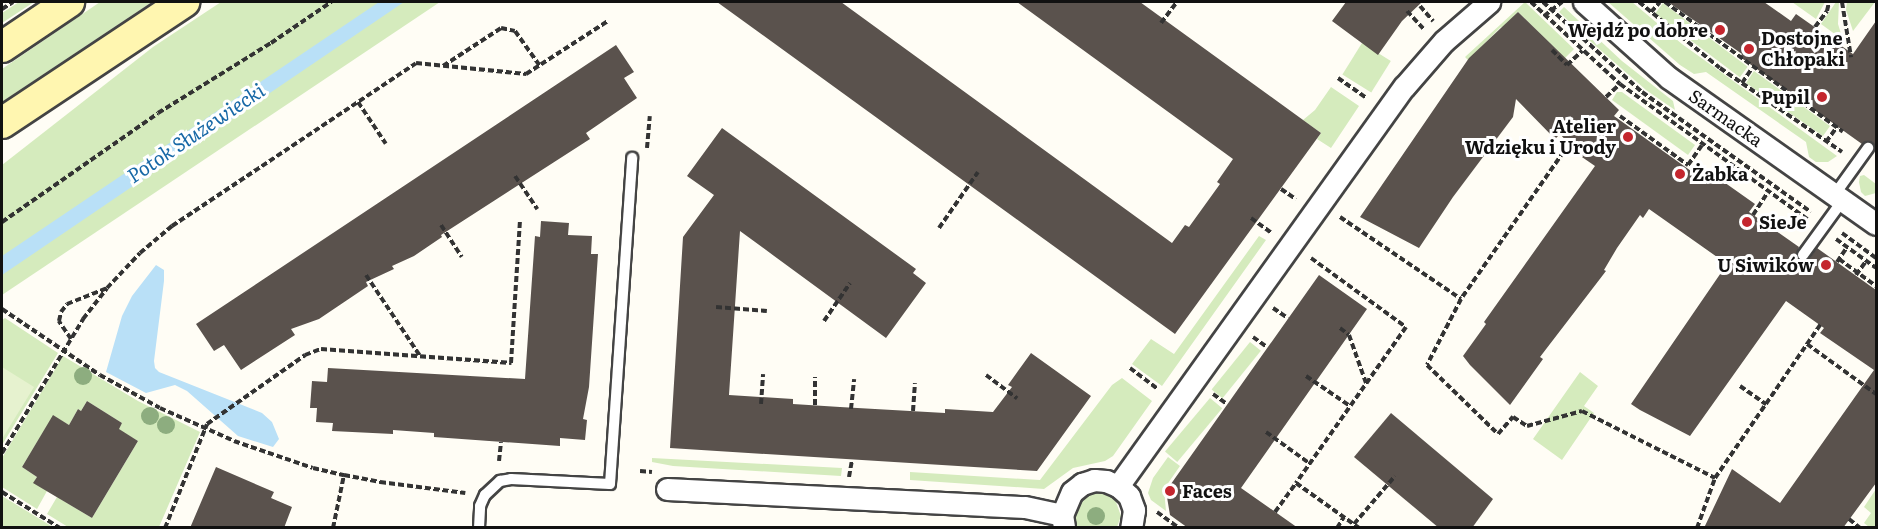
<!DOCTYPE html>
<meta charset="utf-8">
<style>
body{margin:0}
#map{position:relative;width:1878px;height:529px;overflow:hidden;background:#fffdf5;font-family:Literata,serif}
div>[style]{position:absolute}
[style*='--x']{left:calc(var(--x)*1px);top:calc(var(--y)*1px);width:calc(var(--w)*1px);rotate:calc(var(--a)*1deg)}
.green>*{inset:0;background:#d5ebbd;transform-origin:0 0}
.pitch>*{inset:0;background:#e6f2cf}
.water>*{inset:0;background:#b9e0f7}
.building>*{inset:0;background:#5a524d}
.path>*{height:4px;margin-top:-2px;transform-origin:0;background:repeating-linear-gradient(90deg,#333 0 6px,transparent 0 9px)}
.roads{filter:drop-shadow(2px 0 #444) drop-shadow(-2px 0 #444) drop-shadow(0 2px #444) drop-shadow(0 -2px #444)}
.service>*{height:10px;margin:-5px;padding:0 5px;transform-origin:5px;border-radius:5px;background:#fff}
.minor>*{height:21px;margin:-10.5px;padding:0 10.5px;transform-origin:10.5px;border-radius:10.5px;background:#fff}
.secondary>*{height:30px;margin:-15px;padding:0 15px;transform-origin:15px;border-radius:15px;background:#fff6b0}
.trees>*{width:18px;height:18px;margin:-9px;border-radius:50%;background:#8dad7f}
.dots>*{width:16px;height:16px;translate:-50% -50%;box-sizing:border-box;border:3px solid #fff;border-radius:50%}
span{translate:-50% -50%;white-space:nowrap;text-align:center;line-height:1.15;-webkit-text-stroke:6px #fff;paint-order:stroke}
.poi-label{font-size:18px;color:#111;font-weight:700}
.right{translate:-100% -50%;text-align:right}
.left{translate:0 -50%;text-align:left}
.street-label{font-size:18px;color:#111}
.water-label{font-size:20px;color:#1768a6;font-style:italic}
.frame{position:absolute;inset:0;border:3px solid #111;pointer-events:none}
</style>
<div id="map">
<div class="green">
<div style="clip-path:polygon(19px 2px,34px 2px,2px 23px,2px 13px)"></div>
<div style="clip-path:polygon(100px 2px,152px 2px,2px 102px,2px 69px)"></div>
<div style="clip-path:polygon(221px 2px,440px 2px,2px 295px,2px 165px,153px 47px)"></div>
<div style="clip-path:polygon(1525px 2px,1574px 49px,1565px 58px,1518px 12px,1504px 29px,1501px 27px,1468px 60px,1465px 57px)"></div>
<div style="clip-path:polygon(1608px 2px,1632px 2px,1682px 44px,1837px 156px,1828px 162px,1816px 162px,1809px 157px,1806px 142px,1706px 72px,1694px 74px,1680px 65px)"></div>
<div style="clip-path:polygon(1792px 2px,1825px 2px,1816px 19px)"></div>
<div style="clip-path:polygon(1836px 2px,1839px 2px,1838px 24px,1843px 40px,1821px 24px)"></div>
<div style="clip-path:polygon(1847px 2px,1875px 2px,1853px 31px,1846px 10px)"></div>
<div style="left:1663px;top:3px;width:106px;height:13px;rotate:37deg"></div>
<div style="clip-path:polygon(1564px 7px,1622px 61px,1673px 101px,1675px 110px,1646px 90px,1589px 40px,1559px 12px)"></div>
<div style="left:1362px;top:43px;width:34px;height:37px;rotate:32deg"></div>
<div style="clip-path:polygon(1754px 71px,1830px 126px,1823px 136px,1746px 83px)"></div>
<div style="clip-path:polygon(1331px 87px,1359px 106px,1331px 148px,1317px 139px,1321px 133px,1303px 120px,1315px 110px)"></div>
<div style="clip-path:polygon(1617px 92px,1622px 92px,1695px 145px,1688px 155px,1612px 100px)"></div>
<div style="clip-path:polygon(1864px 175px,1876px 184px,1876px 193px,1865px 196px,1861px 192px,1859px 182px,1860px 176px)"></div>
<div style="clip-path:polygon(1259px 236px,1266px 240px,1162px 386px,1132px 364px,1151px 339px,1174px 354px)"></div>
<div style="clip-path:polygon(5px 318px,58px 353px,2px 445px,2px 320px)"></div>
<div style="left:1250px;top:342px;width:14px;height:61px;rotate:39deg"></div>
<div style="clip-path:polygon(63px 356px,138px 401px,200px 432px,159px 527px,68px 527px,47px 514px,57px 497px,92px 518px,138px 441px,118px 429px,122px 423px,87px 401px,81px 411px,78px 409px,69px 425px,53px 416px,22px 467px,37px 477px,34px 482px,47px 491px,37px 509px,2px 487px,2px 458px)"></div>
<div style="clip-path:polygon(1580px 372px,1598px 386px,1584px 406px,1594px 413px,1562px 460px,1533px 439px)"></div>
<div style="clip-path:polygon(1122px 378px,1152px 401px,1113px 456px,1105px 461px,1073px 468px,1044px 489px,910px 480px,910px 472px,1040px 480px,1112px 385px)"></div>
<div style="left:1210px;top:398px;width:16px;height:70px;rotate:40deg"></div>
<div style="clip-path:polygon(1168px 457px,1180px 466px,1164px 489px,1166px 511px,1151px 500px,1148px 493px,1153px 478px)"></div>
<div style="clip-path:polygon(652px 458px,842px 468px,841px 476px,673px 466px,652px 462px)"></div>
<div style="clip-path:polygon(1876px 489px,1876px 527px,1869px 527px,1864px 523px,1871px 513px,1864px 507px)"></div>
<div style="clip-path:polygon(1096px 492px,1110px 496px,1116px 502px,1121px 516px,1117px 527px,1076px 527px,1073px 519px,1077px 503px,1083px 497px)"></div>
<div style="clip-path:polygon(2px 496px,53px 527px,2px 527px)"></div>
</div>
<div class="pitch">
<div style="clip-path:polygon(2px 367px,34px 387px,2px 439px)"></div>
</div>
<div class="water">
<div style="clip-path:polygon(379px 2px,404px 2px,2px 275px,2px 256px)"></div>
<div style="clip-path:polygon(156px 265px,164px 270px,164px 281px,154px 361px,155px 368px,159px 372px,262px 413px,272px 422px,279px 439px,273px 447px,238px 436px,187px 391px,175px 385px,146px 393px,106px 372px,122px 316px,132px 296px)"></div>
</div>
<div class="building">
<div style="clip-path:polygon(717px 2px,841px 2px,1172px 243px,1185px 225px,1189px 227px,1220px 184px,1217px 182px,1233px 159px,1017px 2px,1140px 2px,1321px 133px,1175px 334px)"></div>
<div style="clip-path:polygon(1346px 2px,1422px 2px,1402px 21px,1378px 55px,1332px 21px)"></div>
<div style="clip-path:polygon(1668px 2px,1764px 2px,1791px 21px,1796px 14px,1853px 54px,1876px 21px,1876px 154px,1873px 142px,1868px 141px,1862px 144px,1740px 57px,1742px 54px)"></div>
<div style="clip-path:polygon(1518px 12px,1619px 110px,1614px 116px,1691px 171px,1697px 163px,1755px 204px,1749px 212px,1799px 247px,1796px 255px,1798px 261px,1807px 262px,1817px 248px,1876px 290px,1876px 483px,1843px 528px,1704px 528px,1732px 469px,1780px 503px,1874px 370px,1820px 333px,1824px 328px,1786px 301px,1690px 436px,1640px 410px,1631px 404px,1727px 264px,1649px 209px,1643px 218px,1640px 215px,1617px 248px,1604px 270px,1606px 271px,1540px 357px,1543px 359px,1510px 405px,1470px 365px,1463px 356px,1486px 324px,1484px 322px,1595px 166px,1579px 155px,1560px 134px,1555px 139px,1516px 99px,1513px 117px,1453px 197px,1419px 248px,1360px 217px,1469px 58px)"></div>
<div style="clip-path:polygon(616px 45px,634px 72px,624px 78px,637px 98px,586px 133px,590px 139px,441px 235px,442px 237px,414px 256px,392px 266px,394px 269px,366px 282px,368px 286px,319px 319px,291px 329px,295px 335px,241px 370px,224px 345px,214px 351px,196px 324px)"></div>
<div style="clip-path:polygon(722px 128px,916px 269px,913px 273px,926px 283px,886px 338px,740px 231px,729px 395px,793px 399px,793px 404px,840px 407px,945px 413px,945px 409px,993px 412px,1012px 387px,1008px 385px,1031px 353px,1091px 396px,1037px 471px,670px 448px,683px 237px,714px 195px,687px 176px)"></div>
<div style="clip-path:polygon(541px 221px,569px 223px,568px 235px,592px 236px,591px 254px,598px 254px,589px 387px,583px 419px,587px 420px,585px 440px,560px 438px,560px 446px,434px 437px,434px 433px,393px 430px,393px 434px,332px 431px,333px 423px,316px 422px,317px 408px,310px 408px,312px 381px,327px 382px,328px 368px,525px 379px,535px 236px,540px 237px)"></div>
<div style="clip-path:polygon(1319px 275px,1367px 309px,1241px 488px,1298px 528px,1188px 528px,1170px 515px,1166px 491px)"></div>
<div style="clip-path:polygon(87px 401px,122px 423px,119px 429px,138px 441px,92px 518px,33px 483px,37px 477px,22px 467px,53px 415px,69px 425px,78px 409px,81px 411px)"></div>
<div style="clip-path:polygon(1391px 413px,1493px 499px,1472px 528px,1439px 528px,1354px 457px)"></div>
<div style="clip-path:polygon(216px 467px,274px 492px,271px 498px,292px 507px,284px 528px,190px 528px)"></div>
</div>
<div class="path">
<div style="--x:1531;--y:2;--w:121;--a:42.7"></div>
<div style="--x:1620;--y:84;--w:231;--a:35.8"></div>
<div style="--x:1543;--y:2;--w:134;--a:42.3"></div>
<div style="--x:1642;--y:92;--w:207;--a:35.4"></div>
<div style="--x:1639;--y:2;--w:104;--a:39.2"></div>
<div style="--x:1720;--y:68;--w:148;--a:34.5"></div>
<div style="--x:1665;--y:2;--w:220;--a:36.1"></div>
<div style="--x:1842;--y:2;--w:56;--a:80.7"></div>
<div style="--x:1420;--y:6;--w:20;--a:49"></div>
<div style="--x:2;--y:9;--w:13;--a:-32"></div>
<div style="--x:1407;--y:11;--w:26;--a:47"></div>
<div style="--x:1651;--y:12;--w:13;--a:-48"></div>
<div style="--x:1544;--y:16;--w:23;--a:-38"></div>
<div style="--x:1161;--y:23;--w:26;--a:-53"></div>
<div style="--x:1815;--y:27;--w:20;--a:-53"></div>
<div style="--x:1827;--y:11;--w:9;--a:-77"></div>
<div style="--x:1552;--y:50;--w:21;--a:45"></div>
<div style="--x:1567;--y:65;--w:21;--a:-43"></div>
<div style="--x:443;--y:66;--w:69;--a:-33.2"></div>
<div style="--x:501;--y:28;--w:14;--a:12"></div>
<div style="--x:515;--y:31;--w:43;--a:54.5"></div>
<div style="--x:1338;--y:78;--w:35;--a:35"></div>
<div style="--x:1742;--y:83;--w:18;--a:-56"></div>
<div style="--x:1606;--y:97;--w:19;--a:-43"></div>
<div style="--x:358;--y:102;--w:50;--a:56.3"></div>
<div style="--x:1620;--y:116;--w:84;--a:35.8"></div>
<div style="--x:1688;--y:165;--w:24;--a:-55"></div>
<div style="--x:1826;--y:142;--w:19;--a:-54"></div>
<div style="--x:1569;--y:144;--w:189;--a:124.9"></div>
<div style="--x:1461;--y:299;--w:74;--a:117.3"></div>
<div style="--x:1427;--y:365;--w:99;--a:44.2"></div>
<div style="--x:1498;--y:434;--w:23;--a:-49"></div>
<div style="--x:1513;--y:417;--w:17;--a:33"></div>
<div style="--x:1527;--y:426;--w:57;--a:-15.3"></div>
<div style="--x:1582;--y:411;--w:149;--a:26.7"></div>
<div style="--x:647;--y:148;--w:32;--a:-85"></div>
<div style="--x:515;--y:176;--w:40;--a:56"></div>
<div style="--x:1281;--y:189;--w:18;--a:34"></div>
<div style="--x:1753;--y:215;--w:27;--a:-57"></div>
<div style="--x:1340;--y:217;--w:146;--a:34.1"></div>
<div style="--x:1251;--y:218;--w:26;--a:36"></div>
<div style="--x:2;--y:222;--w:190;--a:-34.9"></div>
<div style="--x:158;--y:113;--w:133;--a:-31.8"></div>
<div style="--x:271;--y:43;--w:73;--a:-34.3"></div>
<div style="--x:441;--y:225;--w:38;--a:57"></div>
<div style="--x:939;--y:228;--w:68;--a:-55.1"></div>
<div style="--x:1842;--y:233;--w:42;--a:36.3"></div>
<div style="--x:1836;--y:239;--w:49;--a:35.9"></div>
<div style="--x:1311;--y:258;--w:117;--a:36"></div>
<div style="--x:1406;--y:327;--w:191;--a:125.2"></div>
<div style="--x:1296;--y:483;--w:77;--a:35.5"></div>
<div style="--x:1839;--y:259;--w:46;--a:36.1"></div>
<div style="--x:1837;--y:262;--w:18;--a:-56"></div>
<div style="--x:366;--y:275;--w:97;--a:56.3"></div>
<div style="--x:1856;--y:275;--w:17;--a:-54"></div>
<div style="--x:716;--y:307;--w:51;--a:4.5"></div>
<div style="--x:1273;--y:308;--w:18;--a:34"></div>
<div style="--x:2;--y:309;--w:118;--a:34"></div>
<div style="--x:100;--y:375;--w:68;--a:28.8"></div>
<div style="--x:160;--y:408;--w:81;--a:24"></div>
<div style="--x:234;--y:441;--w:83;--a:18.9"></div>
<div style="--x:313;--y:468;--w:32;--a:13"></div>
<div style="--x:344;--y:475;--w:37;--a:11"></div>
<div style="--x:380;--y:482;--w:86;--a:7.4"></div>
<div style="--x:824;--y:321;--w:46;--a:-55.6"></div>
<div style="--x:1340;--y:328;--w:11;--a:38"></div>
<div style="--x:1349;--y:335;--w:51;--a:70.5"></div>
<div style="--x:1253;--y:337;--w:17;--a:36"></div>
<div style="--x:71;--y:339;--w:22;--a:-124"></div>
<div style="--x:59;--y:321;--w:9;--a:-77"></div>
<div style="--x:61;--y:312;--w:10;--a:-53"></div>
<div style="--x:67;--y:304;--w:43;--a:-21.8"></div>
<div style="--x:1807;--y:344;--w:85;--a:35.9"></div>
<div style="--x:1130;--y:368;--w:35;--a:37"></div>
<div style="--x:986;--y:375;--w:39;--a:37"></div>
<div style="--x:1306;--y:376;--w:53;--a:34.3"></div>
<div style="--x:1740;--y:386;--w:32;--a:35"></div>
<div style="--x:1213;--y:394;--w:17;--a:36"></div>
<div style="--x:761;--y:404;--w:30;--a:-86"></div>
<div style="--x:815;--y:405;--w:28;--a:-90"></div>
<div style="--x:851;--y:409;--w:30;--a:-84"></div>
<div style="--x:913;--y:411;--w:28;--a:-86"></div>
<div style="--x:1266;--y:432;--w:53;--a:35.8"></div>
<div style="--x:2;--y:453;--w:157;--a:-58.8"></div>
<div style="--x:83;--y:319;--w:39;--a:-52"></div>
<div style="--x:107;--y:288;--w:48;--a:-46.7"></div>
<div style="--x:140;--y:253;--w:42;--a:-40.2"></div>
<div style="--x:172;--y:226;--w:293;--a:-33.7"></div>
<div style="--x:416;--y:63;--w:111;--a:5.7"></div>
<div style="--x:526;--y:74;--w:98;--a:-32.9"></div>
<div style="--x:499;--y:461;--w:19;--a:-84"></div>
<div style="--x:640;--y:471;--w:12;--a:5"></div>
<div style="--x:849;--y:477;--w:17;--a:-80"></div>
<div style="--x:2;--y:492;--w:68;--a:31.8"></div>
<div style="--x:1157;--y:512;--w:27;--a:36"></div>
<div style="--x:1275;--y:512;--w:36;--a:-54"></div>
<div style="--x:1849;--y:519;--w:14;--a:39"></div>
<div style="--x:1354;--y:524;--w:63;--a:-49.5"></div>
<div style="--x:165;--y:528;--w:112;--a:-68"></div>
<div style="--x:207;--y:424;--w:120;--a:-35.1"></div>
<div style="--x:305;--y:355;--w:17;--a:-21"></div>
<div style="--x:321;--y:349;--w:191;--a:4.2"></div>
<div style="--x:511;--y:363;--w:144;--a:-86.4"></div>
<div style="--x:333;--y:528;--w:54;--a:-78.3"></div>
<div style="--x:1337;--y:528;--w:13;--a:-58"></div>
<div style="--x:1697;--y:528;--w:53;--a:-70.2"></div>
<div style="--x:1715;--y:478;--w:186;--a:-55.5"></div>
</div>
<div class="roads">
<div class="service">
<div style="--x:1835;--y:194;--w:57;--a:-54.3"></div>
<div style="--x:1803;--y:255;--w:68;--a:-54"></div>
<div style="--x:479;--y:528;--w:22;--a:-87"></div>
<div style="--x:480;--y:506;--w:12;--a:-66"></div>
<div style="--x:485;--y:495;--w:21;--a:-43"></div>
<div style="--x:500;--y:481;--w:11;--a:-10"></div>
<div style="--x:511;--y:479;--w:99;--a:2.9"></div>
<div style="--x:610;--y:484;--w:327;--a:-86.1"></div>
</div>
<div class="minor">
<div style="--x:1584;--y:2;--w:114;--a:41.8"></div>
<div style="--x:1669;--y:78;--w:253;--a:35.2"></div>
<div style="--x:1118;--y:486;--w:491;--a:-54.4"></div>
<div style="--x:1404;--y:87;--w:61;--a:-49"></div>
<div style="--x:1444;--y:41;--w:60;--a:-40.9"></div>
<div style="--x:667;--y:489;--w:358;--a:2.9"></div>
<div style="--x:1025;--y:507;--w:38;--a:12"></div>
<div style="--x:1064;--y:527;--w:12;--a:-99"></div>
<div style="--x:1062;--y:515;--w:25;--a:-67"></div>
<div style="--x:1072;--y:492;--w:13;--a:-39"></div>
<div style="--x:1082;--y:484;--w:13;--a:-18"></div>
<div style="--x:1094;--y:480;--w:12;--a:5"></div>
<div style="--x:1106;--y:481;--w:13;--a:23"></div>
<div style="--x:1118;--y:486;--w:15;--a:42"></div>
<div style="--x:1129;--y:496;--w:15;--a:70"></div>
<div style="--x:1134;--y:510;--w:18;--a:99"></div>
</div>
<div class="secondary">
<div style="--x:2;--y:47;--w:81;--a:-33.9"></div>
<div style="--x:2;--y:123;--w:219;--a:-33.6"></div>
</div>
</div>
<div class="trees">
<div style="left:83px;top:376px"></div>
<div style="left:150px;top:416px"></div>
<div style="left:166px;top:425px"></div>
<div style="left:1096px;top:516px"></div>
</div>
<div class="dots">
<div style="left:1720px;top:30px;background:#c4262e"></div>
<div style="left:1749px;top:49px;background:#c4262e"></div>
<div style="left:1822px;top:97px;background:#c4262e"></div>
<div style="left:1628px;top:137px;background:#c4262e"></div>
<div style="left:1680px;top:174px;background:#c4262e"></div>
<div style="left:1747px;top:222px;background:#c4262e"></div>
<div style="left:1826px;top:265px;background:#c4262e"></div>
<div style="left:1170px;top:491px;background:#c4262e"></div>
</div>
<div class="poi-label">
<span class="right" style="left:1708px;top:30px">Wejdź po dobre</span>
<span class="left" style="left:1761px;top:49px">Dostojne<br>Chłopaki</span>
<span class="right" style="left:1810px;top:97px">Pupil</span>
<span class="right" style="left:1616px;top:137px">Atelier<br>Wdzięku i Urody</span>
<span class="left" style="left:1692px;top:174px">Żabka</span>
<span class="left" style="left:1759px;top:222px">SieJe</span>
<span class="right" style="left:1814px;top:265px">U Siwików</span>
<span class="left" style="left:1182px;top:491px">Faces</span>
</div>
<div class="street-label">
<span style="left:1726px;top:118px;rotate:35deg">Sarmacka</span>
</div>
<div class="water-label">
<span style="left:195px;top:132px;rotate:-34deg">Potok Służewiecki</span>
</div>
<div class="frame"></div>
</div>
